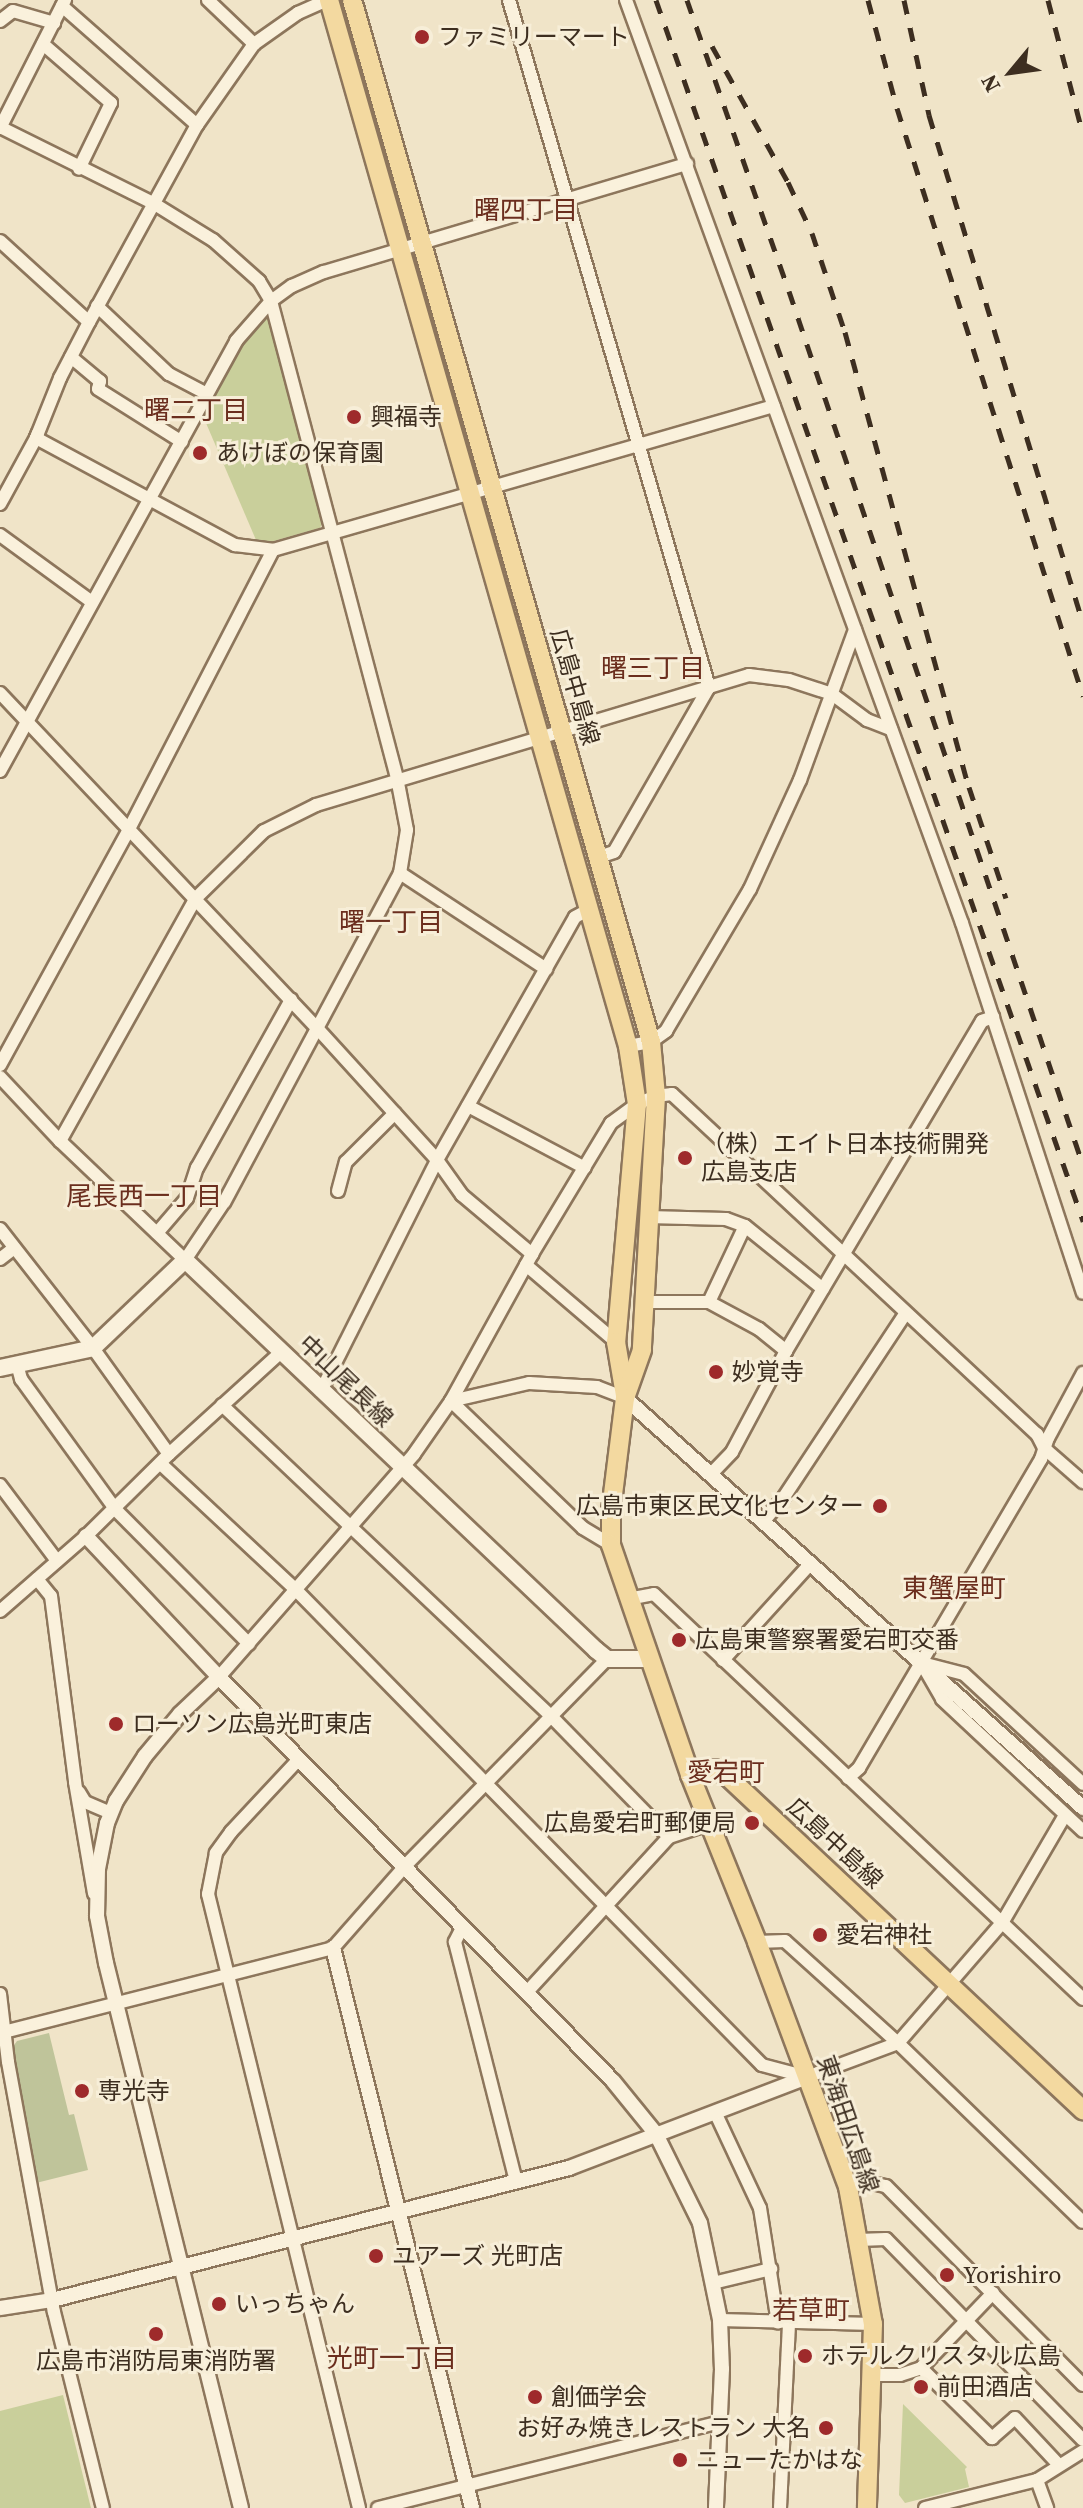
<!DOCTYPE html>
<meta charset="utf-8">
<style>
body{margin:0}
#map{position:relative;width:1083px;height:2508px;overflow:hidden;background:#f0e4c8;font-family:"Source Serif 4","Noto Sans JP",serif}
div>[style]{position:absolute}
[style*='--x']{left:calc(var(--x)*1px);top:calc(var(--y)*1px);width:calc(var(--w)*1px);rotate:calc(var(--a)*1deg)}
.green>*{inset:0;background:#c9cf9b}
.cemetery>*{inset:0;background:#bfc49a}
.roads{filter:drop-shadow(2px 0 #8d765c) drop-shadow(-2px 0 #8d765c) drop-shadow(0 2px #8d765c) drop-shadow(0 -2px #8d765c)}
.minor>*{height:12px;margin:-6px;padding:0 6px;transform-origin:6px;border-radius:6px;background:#faf1dc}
.tertiary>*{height:14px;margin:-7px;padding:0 7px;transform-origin:7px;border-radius:7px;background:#faf1dc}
.secondary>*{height:16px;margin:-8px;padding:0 8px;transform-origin:8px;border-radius:8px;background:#faf1dc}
.primary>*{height:18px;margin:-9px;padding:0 9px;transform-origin:9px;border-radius:9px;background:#f3d9a0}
.rail>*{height:5px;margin-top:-2.5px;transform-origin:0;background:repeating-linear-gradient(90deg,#3d2e20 0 14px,transparent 0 28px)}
.dots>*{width:22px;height:22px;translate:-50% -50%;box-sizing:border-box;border:4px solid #f7eed8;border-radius:50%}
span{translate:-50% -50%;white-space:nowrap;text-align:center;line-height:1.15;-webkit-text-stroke:6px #f7eed8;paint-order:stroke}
.poi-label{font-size:24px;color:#3d2e20}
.left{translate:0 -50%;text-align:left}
.right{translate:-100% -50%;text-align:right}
.street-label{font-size:24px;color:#3d2e20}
.neighbourhood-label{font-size:26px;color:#6b2e1e}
.north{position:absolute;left:971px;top:32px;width:80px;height:80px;-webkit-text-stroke:6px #f7eed8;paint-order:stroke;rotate:241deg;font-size:22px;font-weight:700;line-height:32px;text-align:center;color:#3d2e20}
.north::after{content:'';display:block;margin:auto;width:28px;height:36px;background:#3d2e20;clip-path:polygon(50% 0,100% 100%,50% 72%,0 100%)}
</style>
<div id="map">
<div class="green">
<div style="clip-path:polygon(264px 317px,270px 318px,324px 519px,320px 528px,270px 542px,256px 540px,203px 416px,243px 342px)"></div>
<div style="clip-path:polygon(63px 2395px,91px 2508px,0 2508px,0 2411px)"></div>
<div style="clip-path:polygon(903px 2404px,967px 2467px,965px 2469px,969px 2487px,905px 2503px,899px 2495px)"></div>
</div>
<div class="cemetery">
<div style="clip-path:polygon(49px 2033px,69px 2115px,74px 2114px,88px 2170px,36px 2183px,12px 2048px,17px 2041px)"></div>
</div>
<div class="roads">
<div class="minor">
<div style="--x:208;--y:0;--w:64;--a:43.7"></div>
<div style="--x:509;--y:0;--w:716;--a:73.77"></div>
<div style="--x:709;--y:687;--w:190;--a:119.9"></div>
<div style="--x:614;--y:852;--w:16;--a:162"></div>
<div style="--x:626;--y:0;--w:982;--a:70"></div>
<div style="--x:962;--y:923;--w:389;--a:71.9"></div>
<div style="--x:62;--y:6;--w:180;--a:41.4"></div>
<div style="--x:0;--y:21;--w:16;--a:-38"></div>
<div style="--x:13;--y:11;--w:43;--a:16.3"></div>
<div style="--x:43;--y:44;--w:90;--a:40.9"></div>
<div style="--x:111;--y:103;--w:73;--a:115.9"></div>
<div style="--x:0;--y:127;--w:171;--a:26.4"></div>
<div style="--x:153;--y:203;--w:70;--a:31.7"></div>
<div style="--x:213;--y:240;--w:62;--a:41.7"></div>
<div style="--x:259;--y:281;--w:23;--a:59"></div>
<div style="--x:271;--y:301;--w:493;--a:75.2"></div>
<div style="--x:397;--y:778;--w:53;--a:79.1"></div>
<div style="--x:407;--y:830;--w:44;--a:99.2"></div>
<div style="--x:400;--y:873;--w:373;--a:118.1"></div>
<div style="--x:224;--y:1202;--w:70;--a:123.9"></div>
<div style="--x:185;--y:1260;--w:173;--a:-136.4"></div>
<div style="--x:60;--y:1141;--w:88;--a:-133.2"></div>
<div style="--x:0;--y:128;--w:144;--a:-63.1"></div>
<div style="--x:0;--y:241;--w:120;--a:42.3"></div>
<div style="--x:97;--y:306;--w:99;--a:43.4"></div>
<div style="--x:169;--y:374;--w:43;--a:27.8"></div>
<div style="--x:71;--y:357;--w:38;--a:40"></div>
<div style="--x:100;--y:381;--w:8;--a:104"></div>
<div style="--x:98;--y:389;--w:99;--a:32.2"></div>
<div style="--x:38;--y:433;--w:5;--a:112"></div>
<div style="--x:36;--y:438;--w:226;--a:28.3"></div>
<div style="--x:235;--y:545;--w:38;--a:7"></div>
<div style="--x:273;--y:550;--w:521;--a:-16.04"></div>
<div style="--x:0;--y:504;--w:75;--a:-61.4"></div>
<div style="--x:36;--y:438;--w:65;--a:-68.2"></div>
<div style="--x:60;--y:378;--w:63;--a:-62.6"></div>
<div style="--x:89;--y:322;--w:225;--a:-61.3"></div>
<div style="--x:197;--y:125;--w:99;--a:-54.9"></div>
<div style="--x:254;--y:44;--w:54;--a:-35.2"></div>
<div style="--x:298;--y:13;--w:32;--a:-24"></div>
<div style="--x:0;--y:535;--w:114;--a:36.1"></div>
<div style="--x:0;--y:693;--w:461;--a:46.6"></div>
<div style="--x:317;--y:1028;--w:178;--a:47.7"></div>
<div style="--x:437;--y:1160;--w:43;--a:54.5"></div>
<div style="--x:462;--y:1195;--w:92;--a:40.1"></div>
<div style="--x:0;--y:771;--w:491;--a:-61.2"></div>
<div style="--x:236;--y:341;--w:53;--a:-48.8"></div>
<div style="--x:271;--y:301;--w:26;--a:-36"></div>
<div style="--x:292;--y:286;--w:35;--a:-24"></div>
<div style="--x:324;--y:272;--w:379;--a:-16.6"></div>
<div style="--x:400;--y:873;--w:175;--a:33.3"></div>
<div style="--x:628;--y:1046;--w:23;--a:-10"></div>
<div style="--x:651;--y:1042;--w:19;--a:-36"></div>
<div style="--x:666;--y:1031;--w:165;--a:-59.4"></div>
<div style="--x:750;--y:889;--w:120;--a:-65.4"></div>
<div style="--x:800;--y:780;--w:160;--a:-69.9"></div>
<div style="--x:0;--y:1065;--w:269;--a:-61.3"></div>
<div style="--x:129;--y:829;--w:314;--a:-62.7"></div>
<div style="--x:468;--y:1106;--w:132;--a:27.9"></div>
<div style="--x:60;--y:1141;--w:277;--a:-60.8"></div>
<div style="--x:195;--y:899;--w:97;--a:-44.6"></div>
<div style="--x:264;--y:831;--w:58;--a:-26.6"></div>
<div style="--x:316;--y:805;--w:452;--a:-16.7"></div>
<div style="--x:749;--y:675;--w:40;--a:7.1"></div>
<div style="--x:789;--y:680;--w:45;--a:18"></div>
<div style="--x:832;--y:694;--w:44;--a:36.6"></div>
<div style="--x:867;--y:720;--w:26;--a:21"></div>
<div style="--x:338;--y:1191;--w:30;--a:-75"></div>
<div style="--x:346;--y:1162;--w:69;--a:-45"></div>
<div style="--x:648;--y:1217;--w:78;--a:1.5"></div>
<div style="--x:726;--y:1219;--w:20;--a:20"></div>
<div style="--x:745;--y:1226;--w:100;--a:38.9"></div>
<div style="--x:0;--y:1229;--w:151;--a:52"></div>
<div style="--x:93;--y:1348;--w:130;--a:54.4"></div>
<div style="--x:169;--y:1454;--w:117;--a:135.3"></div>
<div style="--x:86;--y:1536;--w:114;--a:138.9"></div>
<div style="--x:157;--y:1233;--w:46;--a:-49.4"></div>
<div style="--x:187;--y:1198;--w:32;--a:-72"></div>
<div style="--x:197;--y:1168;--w:193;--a:-60.8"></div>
<div style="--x:0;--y:1259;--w:18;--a:-38"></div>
<div style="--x:526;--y:1265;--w:118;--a:40.5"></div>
<div style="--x:645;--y:1302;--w:64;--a:0"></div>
<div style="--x:709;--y:1302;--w:57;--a:28.4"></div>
<div style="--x:759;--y:1329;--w:35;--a:39"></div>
<div style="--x:709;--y:1302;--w:84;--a:-64.7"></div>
<div style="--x:17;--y:1364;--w:16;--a:75"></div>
<div style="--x:21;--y:1379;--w:160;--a:54.1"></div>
<div style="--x:115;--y:1509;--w:190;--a:45.2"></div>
<div style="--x:321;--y:1391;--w:258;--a:-63.3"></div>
<div style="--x:437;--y:1160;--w:279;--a:-60.4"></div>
<div style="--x:575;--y:917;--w:17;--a:-28"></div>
<div style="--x:451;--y:1401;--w:183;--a:43.9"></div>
<div style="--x:583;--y:1528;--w:33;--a:31"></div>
<div style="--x:451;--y:1401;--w:80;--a:-13"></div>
<div style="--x:529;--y:1383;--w:68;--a:3.4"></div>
<div style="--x:597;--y:1387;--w:30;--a:21"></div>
<div style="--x:222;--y:1405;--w:453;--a:43.4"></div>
<div style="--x:551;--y:1716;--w:169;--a:45.7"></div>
<div style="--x:169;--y:1454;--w:151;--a:-42.3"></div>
<div style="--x:162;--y:1465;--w:185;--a:43"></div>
<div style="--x:297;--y:1591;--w:664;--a:45.55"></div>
<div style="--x:762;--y:2065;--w:47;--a:14.9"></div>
<div style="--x:807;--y:2077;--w:97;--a:-20.5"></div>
<div style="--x:898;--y:2043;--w:159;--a:-49.1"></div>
<div style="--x:1002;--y:1923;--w:125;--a:-59.7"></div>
<div style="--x:711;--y:1474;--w:30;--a:-46"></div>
<div style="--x:732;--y:1452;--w:115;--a:-61.9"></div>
<div style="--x:786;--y:1351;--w:384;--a:-59.3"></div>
<div style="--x:982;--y:1021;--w:12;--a:-20"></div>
<div style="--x:0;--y:1485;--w:95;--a:53.1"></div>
<div style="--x:764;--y:1521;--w:31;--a:-50"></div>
<div style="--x:784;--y:1497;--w:219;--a:-56.5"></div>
<div style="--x:37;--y:1579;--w:22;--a:51"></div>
<div style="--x:51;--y:1596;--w:188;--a:82.6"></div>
<div style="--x:75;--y:1782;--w:113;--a:80.3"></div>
<div style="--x:628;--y:1599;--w:26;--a:-11"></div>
<div style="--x:654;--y:1594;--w:590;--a:43.35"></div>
<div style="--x:723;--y:1660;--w:131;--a:-47.8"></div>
<div style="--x:922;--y:1663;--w:43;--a:14.7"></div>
<div style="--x:964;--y:1674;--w:162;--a:42.7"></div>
<div style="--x:925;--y:1669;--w:34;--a:60"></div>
<div style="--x:942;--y:1699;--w:193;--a:43.1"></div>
<div style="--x:219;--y:1677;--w:296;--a:-48.8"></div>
<div style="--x:414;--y:1454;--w:65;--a:-55.1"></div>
<div style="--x:451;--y:1401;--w:168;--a:-61.1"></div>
<div style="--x:532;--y:1254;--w:153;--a:-58.9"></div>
<div style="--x:611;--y:1123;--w:32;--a:-36"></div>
<div style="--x:637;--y:1104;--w:21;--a:-23"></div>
<div style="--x:656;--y:1096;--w:16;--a:-7"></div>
<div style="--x:672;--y:1094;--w:499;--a:43"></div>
<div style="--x:1037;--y:1434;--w:16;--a:63"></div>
<div style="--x:1044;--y:1448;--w:52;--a:41.1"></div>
<div style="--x:299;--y:1759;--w:100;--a:133"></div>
<div style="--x:231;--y:1832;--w:26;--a:126"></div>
<div style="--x:216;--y:1853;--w:42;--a:101"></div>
<div style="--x:208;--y:1894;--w:632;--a:76.18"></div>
<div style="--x:848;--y:1778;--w:15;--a:-42"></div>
<div style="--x:859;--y:1768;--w:359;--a:-59.5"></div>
<div style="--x:1041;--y:1459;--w:22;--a:-72"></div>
<div style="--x:1048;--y:1438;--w:74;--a:-61.7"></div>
<div style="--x:79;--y:1792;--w:12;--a:59"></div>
<div style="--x:85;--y:1802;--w:28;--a:23"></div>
<div style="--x:463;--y:1926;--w:18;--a:117"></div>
<div style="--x:455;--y:1942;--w:248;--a:75.7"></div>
<div style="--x:757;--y:1942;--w:28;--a:-2"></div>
<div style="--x:785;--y:1941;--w:152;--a:42.1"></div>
<div style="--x:898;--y:2043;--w:257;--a:44.1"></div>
<div style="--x:527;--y:1992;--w:210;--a:-47.5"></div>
<div style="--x:669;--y:1837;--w:42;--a:-18"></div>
<div style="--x:0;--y:1994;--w:68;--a:83.3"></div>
<div style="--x:8;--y:2062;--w:254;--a:79.6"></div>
<div style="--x:54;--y:2312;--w:202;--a:76"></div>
<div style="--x:4;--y:2032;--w:340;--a:-14.3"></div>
<div style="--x:333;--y:1948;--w:109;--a:-48.7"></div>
<div style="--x:405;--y:1866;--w:289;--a:-45.7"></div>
<div style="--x:715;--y:2112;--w:106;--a:64.9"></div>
<div style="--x:760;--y:2208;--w:116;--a:81.1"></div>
<div style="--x:848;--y:2187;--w:21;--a:-14"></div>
<div style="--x:868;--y:2182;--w:18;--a:13"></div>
<div style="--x:886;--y:2186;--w:280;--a:45.3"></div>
<div style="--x:858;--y:2240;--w:28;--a:-2"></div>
<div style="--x:886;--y:2239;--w:281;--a:45.6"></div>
<div style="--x:713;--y:2283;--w:60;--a:-13.6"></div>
<div style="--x:720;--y:2320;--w:153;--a:1.5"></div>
<div style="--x:921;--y:2368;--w:104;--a:-46.2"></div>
<div style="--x:873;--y:2375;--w:27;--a:0"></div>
<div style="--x:900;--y:2375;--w:22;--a:-18"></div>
<div style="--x:921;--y:2368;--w:100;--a:44.6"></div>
<div style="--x:992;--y:2438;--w:30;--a:-41"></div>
<div style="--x:1015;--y:2418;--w:64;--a:46.9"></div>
<div style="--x:1037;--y:2480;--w:30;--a:70"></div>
<div style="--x:378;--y:2508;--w:353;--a:-14.1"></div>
<div style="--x:780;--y:2508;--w:185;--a:-87.2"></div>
<div style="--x:925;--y:2508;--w:115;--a:-14"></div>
<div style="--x:1037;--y:2480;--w:54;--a:-32.2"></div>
</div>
<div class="tertiary">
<div style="--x:625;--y:1398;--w:615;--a:41.83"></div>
<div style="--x:86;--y:1536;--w:194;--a:46.7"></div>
<div style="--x:219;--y:1677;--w:564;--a:45.72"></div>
<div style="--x:613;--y:2081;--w:68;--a:50.9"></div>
<div style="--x:656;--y:2134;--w:99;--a:63.7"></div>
<div style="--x:700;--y:2223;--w:99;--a:78.3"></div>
<div style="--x:720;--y:2320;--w:49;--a:87.7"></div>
<div style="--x:722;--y:2369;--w:139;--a:92.5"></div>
<div style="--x:219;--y:1677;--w:54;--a:136.5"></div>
<div style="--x:180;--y:1714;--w:55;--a:129.8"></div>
<div style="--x:145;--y:1756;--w:54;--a:122.8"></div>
<div style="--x:116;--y:1801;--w:24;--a:112"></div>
<div style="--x:107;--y:1823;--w:47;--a:101.1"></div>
<div style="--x:98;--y:1869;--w:47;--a:91.2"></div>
<div style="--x:97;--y:1916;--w:48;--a:79.2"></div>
<div style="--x:106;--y:1963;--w:561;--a:76.09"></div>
<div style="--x:333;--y:1948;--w:577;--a:76.06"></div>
<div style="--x:0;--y:2308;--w:53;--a:-8.7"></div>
<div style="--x:52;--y:2300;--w:534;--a:-14.32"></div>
<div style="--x:569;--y:2168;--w:255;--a:-20.9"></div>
</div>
<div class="secondary">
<div style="--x:0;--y:1368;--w:95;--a:-12.1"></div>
<div style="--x:93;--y:1348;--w:127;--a:-43.7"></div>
<div style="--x:185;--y:1260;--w:567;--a:43.5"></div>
<div style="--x:596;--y:1650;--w:14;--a:39"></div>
<div style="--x:607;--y:1659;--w:42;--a:0"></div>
</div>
<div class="primary">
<div style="--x:329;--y:0;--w:1088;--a:74.05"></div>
<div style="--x:628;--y:1046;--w:59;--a:81.2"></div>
<div style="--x:637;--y:1104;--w:239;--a:95"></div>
<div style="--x:616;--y:1342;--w:54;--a:80.4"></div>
<div style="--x:352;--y:0;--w:1084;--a:73.99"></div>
<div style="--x:651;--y:1042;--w:54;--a:84.7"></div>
<div style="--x:656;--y:1096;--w:254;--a:93.2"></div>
<div style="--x:642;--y:1350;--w:51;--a:109.5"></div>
<div style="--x:625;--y:1398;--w:114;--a:97.1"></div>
<div style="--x:611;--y:1511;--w:34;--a:90"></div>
<div style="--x:611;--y:1545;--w:243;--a:71"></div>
<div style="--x:690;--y:1775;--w:180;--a:68.1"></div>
<div style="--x:757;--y:1942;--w:261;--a:69.6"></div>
<div style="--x:848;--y:2187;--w:139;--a:79.7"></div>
<div style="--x:873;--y:2324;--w:184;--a:91.9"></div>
<div style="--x:690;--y:1775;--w:25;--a:-14"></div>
<div style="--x:714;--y:1769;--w:13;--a:27"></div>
<div style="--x:726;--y:1775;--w:490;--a:43.2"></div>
</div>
</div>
<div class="rail">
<div style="--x:656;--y:0;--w:1294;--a:70.72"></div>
<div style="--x:687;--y:0;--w:308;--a:70.7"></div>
<div style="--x:789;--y:291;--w:922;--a:71.41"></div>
<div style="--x:868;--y:0;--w:112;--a:75"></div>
<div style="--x:897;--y:108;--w:617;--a:72.45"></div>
<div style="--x:904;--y:0;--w:118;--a:77.7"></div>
<div style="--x:929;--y:115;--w:531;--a:73.14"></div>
<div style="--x:1048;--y:0;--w:138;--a:75.4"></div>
<div style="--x:712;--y:46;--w:156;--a:60.8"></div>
<div style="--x:788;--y:182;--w:56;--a:64.8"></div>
<div style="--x:812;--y:233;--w:104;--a:71.6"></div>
<div style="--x:845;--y:332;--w:472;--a:74.8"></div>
<div style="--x:969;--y:787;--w:117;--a:71.6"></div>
</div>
<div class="dots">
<div style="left:422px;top:37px;background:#9e2a2b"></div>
<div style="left:354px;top:417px;background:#9e2a2b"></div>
<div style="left:200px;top:453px;background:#9e2a2b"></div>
<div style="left:685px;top:1158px;background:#9e2a2b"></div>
<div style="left:716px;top:1372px;background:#9e2a2b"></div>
<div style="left:880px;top:1506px;background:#9e2a2b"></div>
<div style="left:679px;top:1640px;background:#9e2a2b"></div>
<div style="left:116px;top:1724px;background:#9e2a2b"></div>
<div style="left:752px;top:1823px;background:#9e2a2b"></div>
<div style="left:820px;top:1935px;background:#9e2a2b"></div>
<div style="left:82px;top:2091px;background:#9e2a2b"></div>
<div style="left:376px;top:2256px;background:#9e2a2b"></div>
<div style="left:947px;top:2275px;background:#9e2a2b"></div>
<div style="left:219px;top:2304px;background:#9e2a2b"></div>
<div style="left:156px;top:2334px;background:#9e2a2b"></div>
<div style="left:805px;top:2356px;background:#9e2a2b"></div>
<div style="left:921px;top:2387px;background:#9e2a2b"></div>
<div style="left:535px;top:2397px;background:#9e2a2b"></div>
<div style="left:826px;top:2428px;background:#9e2a2b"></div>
<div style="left:680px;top:2460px;background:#9e2a2b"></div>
</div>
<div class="poi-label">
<span class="left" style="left:438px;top:37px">ファミリーマート</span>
<span class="left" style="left:370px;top:417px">興福寺</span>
<span class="left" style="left:216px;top:453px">あけぼの保育園</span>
<span class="left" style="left:701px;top:1158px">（株）エイト日本技術開発<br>広島支店</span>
<span class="left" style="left:732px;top:1372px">妙覚寺</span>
<span class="right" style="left:864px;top:1506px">広島市東区民文化センター</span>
<span class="left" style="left:695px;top:1640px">広島東警察署愛宕町交番</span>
<span class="left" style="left:132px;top:1724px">ローソン広島光町東店</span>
<span class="right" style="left:736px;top:1823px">広島愛宕町郵便局</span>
<span class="left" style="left:836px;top:1935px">愛宕神社</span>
<span class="left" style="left:98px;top:2091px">専光寺</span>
<span class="left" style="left:392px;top:2256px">ユアーズ 光町店</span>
<span class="left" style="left:963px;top:2275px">Yorishiro</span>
<span class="left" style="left:235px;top:2304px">いっちゃん</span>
<span class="left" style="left:821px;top:2356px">ホテルクリスタル広島</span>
<span style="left:156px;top:2361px">広島市消防局東消防署</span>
<span class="left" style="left:937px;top:2387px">前田酒店</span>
<span class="left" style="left:551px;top:2397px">創価学会</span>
<span class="right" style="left:810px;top:2428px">お好み焼きレストラン 大名</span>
<span class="left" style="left:696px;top:2460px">ニューたかはな</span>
</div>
<div class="street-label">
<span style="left:575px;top:687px;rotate:74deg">広島中島線</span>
<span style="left:346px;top:1381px;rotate:44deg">中山尾長線</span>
<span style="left:835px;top:1843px;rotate:43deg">広島中島線</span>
<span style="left:848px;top:2124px;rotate:71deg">東海田広島線</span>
</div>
<div class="neighbourhood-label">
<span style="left:526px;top:211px">曙四丁目</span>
<span style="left:196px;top:411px">曙二丁目</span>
<span style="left:653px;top:669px">曙三丁目</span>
<span style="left:391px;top:923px">曙一丁目</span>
<span style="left:144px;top:1197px">尾長西一丁目</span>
<span style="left:954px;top:1589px">東蟹屋町</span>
<span style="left:726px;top:1773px">愛宕町</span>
<span style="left:811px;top:2311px">若草町</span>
<span style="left:392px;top:2359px">光町一丁目</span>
</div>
<div class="north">N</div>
</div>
